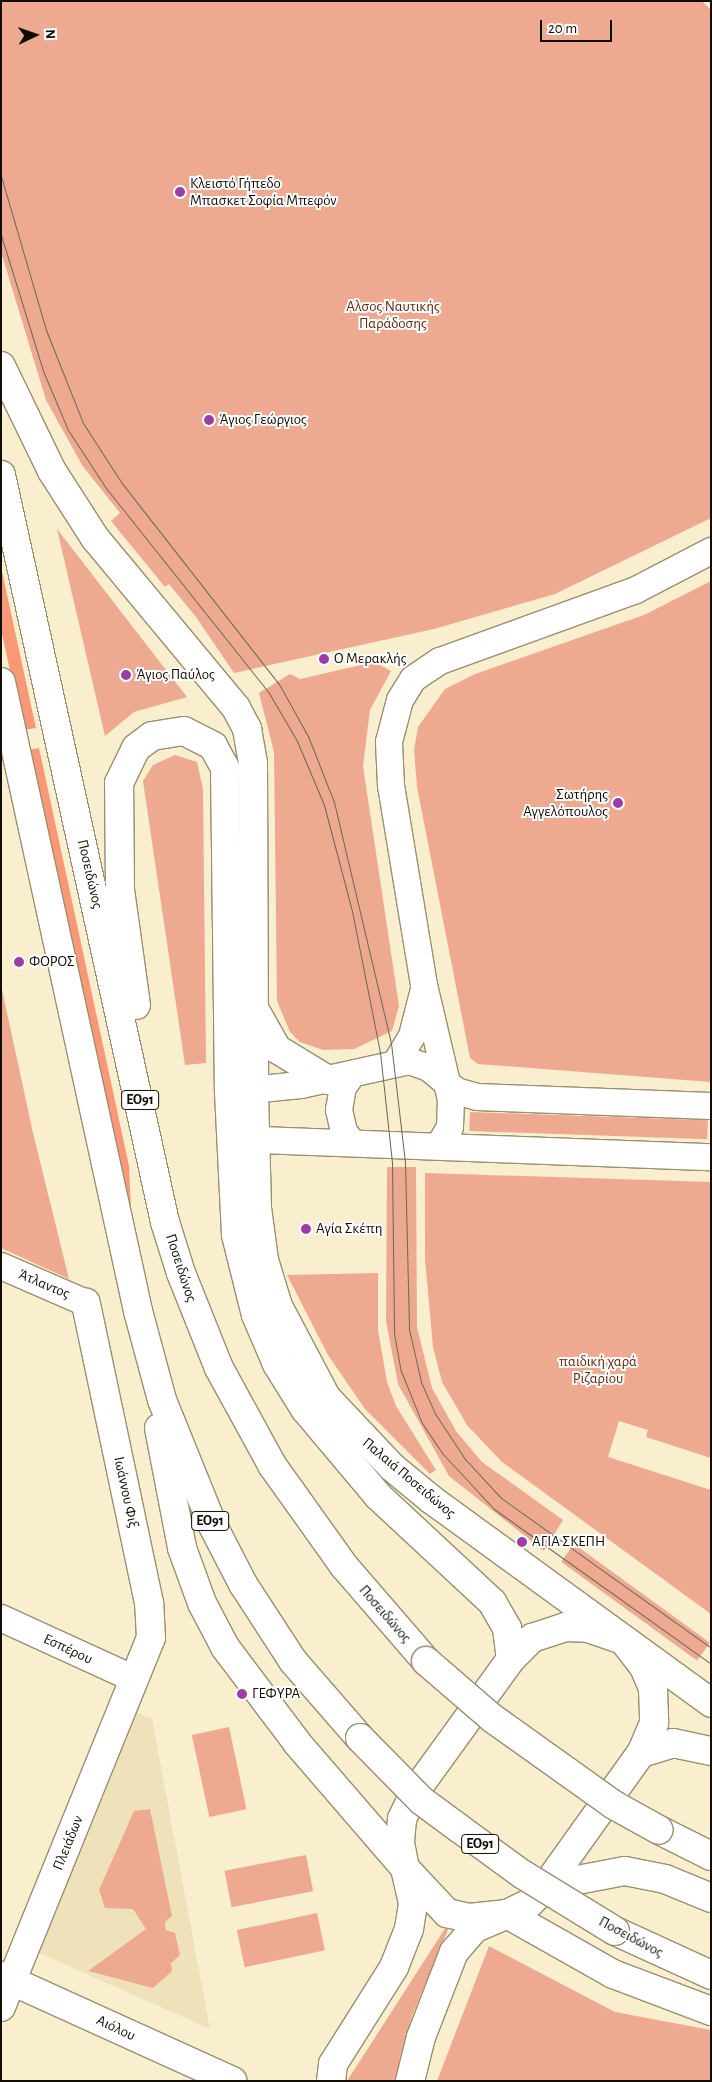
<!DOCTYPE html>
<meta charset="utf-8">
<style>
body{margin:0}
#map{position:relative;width:712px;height:2082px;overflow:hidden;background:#f9eece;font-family:"Alegreya Sans",sans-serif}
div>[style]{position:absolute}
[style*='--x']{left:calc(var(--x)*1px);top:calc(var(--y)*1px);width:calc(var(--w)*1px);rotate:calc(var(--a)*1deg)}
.built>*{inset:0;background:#efe2ba}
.green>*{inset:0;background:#edaa91;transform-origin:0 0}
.forest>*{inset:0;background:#f99876}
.roads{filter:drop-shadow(1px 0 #998f71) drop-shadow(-1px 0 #998f71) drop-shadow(0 1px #998f71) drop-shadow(0 -1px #998f71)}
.street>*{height:26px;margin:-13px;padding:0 13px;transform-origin:13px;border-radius:13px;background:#fff}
.secondary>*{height:28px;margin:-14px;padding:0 14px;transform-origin:14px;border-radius:14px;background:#fff}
.primary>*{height:28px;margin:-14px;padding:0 14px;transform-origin:14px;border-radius:14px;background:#fff}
.highway>*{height:28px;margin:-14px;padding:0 14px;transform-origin:14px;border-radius:14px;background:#fff}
.tram>*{height:1px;margin:-0.5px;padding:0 0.5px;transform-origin:0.5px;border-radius:0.5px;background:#6d6654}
.bridges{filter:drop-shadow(1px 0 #998f71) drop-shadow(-1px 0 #998f71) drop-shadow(0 1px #998f71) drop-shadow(0 -1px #998f71)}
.highway-bridge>*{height:28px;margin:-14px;padding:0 14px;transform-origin:14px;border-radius:14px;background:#fff}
.dots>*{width:14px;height:14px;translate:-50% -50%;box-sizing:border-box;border:2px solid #fff;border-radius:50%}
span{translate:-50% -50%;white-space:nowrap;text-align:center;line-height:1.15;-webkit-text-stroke:4px #fff;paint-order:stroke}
.shield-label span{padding:1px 4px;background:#fff;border:1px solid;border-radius:4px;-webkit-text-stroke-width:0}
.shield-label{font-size:14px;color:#110d04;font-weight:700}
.poi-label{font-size:15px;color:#110d04}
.left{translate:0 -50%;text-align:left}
.right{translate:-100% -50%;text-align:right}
.park-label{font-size:15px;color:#642911}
.street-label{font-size:15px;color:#110d04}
.frame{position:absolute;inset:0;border:2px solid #110d04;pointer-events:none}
.north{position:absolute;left:10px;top:10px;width:50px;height:50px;-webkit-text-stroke:4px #fff;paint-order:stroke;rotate:87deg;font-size:14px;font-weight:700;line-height:20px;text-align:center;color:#110d04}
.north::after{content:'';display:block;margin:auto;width:18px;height:22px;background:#110d04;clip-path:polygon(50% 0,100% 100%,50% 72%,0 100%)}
.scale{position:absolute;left:540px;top:20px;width:72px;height:22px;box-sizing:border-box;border:2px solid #110d04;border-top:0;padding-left:6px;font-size:15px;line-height:18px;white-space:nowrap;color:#110d04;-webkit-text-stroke:4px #fff;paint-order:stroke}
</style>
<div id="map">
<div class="built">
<div style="clip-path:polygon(134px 1711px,152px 1719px,210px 2029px,35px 1951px)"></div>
</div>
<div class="green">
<div style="clip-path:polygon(1px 1px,702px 1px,711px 10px,711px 518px,555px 594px,434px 629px,234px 673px,196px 617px,169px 584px,165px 587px,111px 521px,120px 513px,82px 465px,46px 400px,1px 252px)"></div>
<div style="clip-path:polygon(57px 529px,187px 697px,134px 712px,105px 736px)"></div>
<div style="clip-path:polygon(711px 581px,711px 1082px,478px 1064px,470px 1058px,417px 787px,414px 750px,418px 727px,445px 689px,475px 674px,644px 615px)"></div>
<div style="clip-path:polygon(374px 662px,391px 671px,370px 710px,363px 766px,399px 1006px,392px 1031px,354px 1049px,323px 1050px,300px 1042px,290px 1032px,277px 1001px,274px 752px,259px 693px,290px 674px,300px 679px)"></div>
<div style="clip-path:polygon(175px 755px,197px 762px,203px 789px,206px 1063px,185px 1065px,143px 781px,153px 765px)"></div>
<div style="clip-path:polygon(1px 985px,33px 1133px,69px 1279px,1px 1248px)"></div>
<div style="left:470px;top:1112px;width:238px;height:19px;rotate:2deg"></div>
<div style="clip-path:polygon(387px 1167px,416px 1167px,417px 1327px,432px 1388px,456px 1431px,482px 1462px,563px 1520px,544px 1551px,449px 1476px,398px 1384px,386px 1321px)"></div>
<div style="clip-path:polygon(425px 1173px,711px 1182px,711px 1458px,646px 1437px,648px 1430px,619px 1421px,608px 1457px,711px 1490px,711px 1614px,502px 1462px,467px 1425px,442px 1382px,433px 1347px,425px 1259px)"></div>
<div style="clip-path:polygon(378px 1273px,378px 1330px,387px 1382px,396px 1406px,436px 1470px,430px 1474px,365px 1409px,328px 1355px,287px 1275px)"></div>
<div style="left:574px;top:1544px;width:168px;height:22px;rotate:36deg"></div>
<div style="left:229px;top:1727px;width:84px;height:38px;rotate:78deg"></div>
<div style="clip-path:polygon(150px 1809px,172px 1916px,165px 1922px,166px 1930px,175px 1933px,180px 1955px,171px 1963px,172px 1971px,153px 1988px,88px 1971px,146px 1929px,133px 1909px,105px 1908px,99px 1890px,134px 1811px)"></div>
<div style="left:306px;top:1855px;width:37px;height:83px;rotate:79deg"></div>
<div style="left:317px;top:1913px;width:38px;height:82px;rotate:78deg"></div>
<div style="clip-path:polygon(455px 1913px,412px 2016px,399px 2061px,399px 2081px,347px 2081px)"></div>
<div style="clip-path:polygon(489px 1946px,615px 2012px,711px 2030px,711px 2081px,437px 2081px)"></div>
</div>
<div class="forest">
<div style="clip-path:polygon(1px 567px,36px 728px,23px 730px,1px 629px)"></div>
<div style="clip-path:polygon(39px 748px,129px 1166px,131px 1208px,28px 750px)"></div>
</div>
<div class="roads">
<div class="street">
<div style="--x:397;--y:1061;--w:29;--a:-59"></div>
<div style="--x:412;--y:1036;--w:44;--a:-75.7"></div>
<div style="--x:351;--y:1076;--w:14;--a:126"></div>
<div style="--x:343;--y:1087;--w:23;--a:100"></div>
<div style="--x:339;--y:1110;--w:23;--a:77"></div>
<div style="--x:344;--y:1132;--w:14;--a:51"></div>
<div style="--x:231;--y:1092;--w:70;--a:-5.7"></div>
<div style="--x:301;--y:1085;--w:111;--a:-12.5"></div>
<div style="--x:409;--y:1061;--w:21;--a:19"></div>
<div style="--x:429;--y:1068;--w:35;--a:40"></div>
<div style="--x:456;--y:1091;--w:22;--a:16"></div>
<div style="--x:477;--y:1097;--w:234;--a:2.2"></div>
<div style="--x:234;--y:1139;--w:477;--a:2.2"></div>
<div style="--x:439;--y:1146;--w:22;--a:-60"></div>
<div style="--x:450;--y:1127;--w:27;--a:-88"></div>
<div style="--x:451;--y:1100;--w:118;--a:-103.2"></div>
<div style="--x:424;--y:985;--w:203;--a:-99.4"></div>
<div style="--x:391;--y:785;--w:43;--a:-92.7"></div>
<div style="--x:389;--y:742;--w:43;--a:-75.3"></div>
<div style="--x:400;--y:700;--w:25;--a:-58"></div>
<div style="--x:413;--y:679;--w:32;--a:-34"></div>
<div style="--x:440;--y:661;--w:208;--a:-19.9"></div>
<div style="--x:636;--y:590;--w:85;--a:-27.5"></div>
<div style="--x:1;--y:1266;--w:93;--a:23.5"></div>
<div style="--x:1;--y:1618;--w:146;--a:24.6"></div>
</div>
<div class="secondary">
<div style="--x:511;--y:1659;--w:30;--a:-45"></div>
<div style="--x:532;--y:1638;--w:35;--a:-18"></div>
<div style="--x:565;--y:1627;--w:23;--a:2"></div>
<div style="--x:588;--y:1628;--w:37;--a:19"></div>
<div style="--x:623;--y:1640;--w:34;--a:52"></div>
<div style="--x:644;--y:1667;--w:23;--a:67"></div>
<div style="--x:653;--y:1688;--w:35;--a:88"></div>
<div style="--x:654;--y:1723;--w:33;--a:113"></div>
<div style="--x:1;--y:1976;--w:254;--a:24.4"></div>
<div style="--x:1;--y:2007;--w:398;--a:-67.9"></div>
<div style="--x:151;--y:1638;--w:35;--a:-93"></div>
<div style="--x:149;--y:1603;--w:307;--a:-101.9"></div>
<div style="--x:331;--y:2081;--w:17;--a:-83"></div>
<div style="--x:333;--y:2064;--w:115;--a:-57.8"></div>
<div style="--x:394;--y:1967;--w:41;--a:-68.5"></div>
<div style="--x:409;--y:1929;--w:26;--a:-81"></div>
<div style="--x:413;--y:1903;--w:36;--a:-103"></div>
<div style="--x:410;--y:2081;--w:45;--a:-76"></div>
<div style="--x:421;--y:2037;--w:91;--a:-68.8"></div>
<div style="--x:454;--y:1952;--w:32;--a:-49"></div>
<div style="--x:475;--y:1928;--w:33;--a:-23"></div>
</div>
<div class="primary">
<div style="--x:229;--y:1092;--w:143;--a:87.2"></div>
<div style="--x:236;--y:1235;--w:82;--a:76"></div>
<div style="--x:256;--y:1315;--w:53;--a:66.8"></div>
<div style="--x:277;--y:1364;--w:53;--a:58.1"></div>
<div style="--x:305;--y:1409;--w:114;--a:50"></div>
<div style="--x:378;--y:1496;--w:156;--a:42.9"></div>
<div style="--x:492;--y:1602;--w:30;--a:60"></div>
<div style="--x:507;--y:1628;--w:31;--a:83"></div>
<div style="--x:511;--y:1659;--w:162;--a:125.9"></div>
<div style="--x:416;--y:1790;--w:32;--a:116"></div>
<div style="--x:402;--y:1819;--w:24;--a:95"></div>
<div style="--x:400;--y:1843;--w:25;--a:79"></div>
<div style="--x:405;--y:1868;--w:62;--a:47"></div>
<div style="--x:447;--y:1913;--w:23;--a:13"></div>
<div style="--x:469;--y:1918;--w:38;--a:-6"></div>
<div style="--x:507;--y:1914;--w:25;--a:-26"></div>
<div style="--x:530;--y:1903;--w:23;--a:-47"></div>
<div style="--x:546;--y:1886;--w:163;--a:-54.5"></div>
<div style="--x:641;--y:1753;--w:34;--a:-17"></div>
<div style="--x:673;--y:1743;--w:39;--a:12"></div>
<div style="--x:254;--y:1092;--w:116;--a:88.5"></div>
<div style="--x:257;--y:1208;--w:52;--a:82.3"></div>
<div style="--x:264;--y:1260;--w:48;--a:73.1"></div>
<div style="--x:278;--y:1306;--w:103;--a:62.2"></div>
<div style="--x:326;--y:1397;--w:96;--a:46.7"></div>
<div style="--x:392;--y:1467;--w:52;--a:39.5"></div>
<div style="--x:432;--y:1500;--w:345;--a:36"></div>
</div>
<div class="highway">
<div style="--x:1;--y:366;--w:117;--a:64.1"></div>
<div style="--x:52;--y:471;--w:80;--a:57.3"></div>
<div style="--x:95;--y:538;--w:221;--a:50.3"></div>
<div style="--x:236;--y:708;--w:24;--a:62"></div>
<div style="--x:247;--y:729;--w:35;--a:80"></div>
<div style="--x:253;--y:763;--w:329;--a:89.8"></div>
<div style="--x:1;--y:475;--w:765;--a:77.62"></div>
<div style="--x:165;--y:1222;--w:53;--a:72.6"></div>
<div style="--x:181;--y:1273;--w:102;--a:68.2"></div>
<div style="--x:219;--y:1368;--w:111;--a:61.3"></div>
<div style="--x:272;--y:1465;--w:124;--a:54.5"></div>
<div style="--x:344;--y:1566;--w:125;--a:49.2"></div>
<div style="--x:1;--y:682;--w:644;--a:77.71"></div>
<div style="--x:138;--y:1311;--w:92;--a:74.9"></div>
<div style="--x:162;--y:1400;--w:134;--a:68"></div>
<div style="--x:212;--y:1524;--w:68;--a:62.7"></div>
<div style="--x:243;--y:1584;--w:92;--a:57"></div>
<div style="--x:293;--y:1661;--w:102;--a:49"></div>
<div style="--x:136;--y:1005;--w:116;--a:-97.9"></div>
<div style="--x:120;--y:890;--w:107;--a:-90.5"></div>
<div style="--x:119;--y:783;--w:39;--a:-64"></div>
<div style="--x:136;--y:748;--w:20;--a:-37"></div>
<div style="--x:152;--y:736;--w:32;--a:-9"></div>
<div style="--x:184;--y:731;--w:33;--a:27"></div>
<div style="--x:213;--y:746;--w:25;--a:61"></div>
<div style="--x:225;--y:768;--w:324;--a:89.3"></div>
<div style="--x:256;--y:1012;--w:43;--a:60.4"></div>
<div style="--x:277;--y:1049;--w:60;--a:31.3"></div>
<div style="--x:159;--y:1428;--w:122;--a:79.1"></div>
<div style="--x:182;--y:1548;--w:59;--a:70"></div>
<div style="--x:202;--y:1603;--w:50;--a:62.4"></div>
<div style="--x:225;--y:1647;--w:121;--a:53"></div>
<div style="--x:298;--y:1744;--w:164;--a:49.2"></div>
<div style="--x:659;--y:1830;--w:58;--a:26.6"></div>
<div style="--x:546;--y:1886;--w:80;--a:-10.8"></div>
<div style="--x:625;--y:1871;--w:41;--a:11.3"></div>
<div style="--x:665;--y:1879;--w:50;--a:22.4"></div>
<div style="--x:507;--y:1914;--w:122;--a:29.5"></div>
<div style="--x:613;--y:1974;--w:105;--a:20.7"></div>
<div style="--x:615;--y:1931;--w:106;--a:24.6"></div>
</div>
</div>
<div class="tram">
<div style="--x:1;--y:176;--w:160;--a:73.7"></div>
<div style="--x:46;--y:330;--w:100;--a:68.3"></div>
<div style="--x:83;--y:423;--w:70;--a:57.2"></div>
<div style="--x:121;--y:482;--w:256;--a:52"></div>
<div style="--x:279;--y:684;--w:60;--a:60.9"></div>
<div style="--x:308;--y:736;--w:71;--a:68.5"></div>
<div style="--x:334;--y:802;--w:248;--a:76.7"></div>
<div style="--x:391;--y:1043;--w:121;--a:83.3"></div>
<div style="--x:405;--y:1163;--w:166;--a:88.6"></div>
<div style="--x:409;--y:1329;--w:54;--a:77.2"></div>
<div style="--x:421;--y:1382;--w:36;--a:66"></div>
<div style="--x:436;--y:1415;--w:53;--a:56.6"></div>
<div style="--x:465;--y:1459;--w:53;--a:47.3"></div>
<div style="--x:501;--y:1498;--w:258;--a:35.5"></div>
<div style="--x:1;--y:235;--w:142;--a:72.8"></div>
<div style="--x:43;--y:371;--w:64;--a:67"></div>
<div style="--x:68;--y:430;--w:69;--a:56.8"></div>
<div style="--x:106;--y:488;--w:262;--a:51.5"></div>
<div style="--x:269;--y:693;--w:56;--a:59.7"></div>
<div style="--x:297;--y:741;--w:69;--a:67.1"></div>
<div style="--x:324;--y:805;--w:110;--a:75.2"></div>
<div style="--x:352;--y:911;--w:144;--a:78.8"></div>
<div style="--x:380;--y:1052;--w:112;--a:83.8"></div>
<div style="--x:392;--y:1163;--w:170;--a:89.3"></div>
<div style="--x:394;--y:1333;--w:39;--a:80"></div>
<div style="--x:401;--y:1371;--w:56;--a:68"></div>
<div style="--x:422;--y:1423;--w:37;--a:56"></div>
<div style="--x:443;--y:1454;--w:75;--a:47.2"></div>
<div style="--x:494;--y:1509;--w:267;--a:35.5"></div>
</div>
<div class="bridges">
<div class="highway-bridge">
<div style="--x:426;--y:1661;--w:87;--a:40.8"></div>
<div style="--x:492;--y:1718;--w:150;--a:35.5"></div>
<div style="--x:614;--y:1805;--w:51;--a:29.1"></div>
<div style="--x:360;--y:1738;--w:88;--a:45.5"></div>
<div style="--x:422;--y:1801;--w:47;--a:36.4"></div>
<div style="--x:460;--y:1829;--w:77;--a:36"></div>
<div style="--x:522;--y:1874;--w:109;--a:31.5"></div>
</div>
</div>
<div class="dots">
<div style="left:180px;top:192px;background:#9c3da6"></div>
<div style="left:209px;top:420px;background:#9c3da6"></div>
<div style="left:324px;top:659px;background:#9c3da6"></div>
<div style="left:126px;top:675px;background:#9c3da6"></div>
<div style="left:618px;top:803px;background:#9c3da6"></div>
<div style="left:19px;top:962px;background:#9c3da6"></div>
<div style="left:306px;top:1229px;background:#9c3da6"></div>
<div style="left:522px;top:1542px;background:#9c3da6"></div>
<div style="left:242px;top:1694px;background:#9c3da6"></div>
</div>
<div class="shield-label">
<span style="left:140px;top:1100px">ΕΟ91</span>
<span style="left:210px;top:1521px">ΕΟ91</span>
<span style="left:480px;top:1844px">ΕΟ91</span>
</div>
<div class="poi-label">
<span class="left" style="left:190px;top:192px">Κλειστό Γήπεδο<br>Μπασκετ Σοφία Μπεφόν</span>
<span class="left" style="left:219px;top:420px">Άγιος Γεώργιος</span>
<span class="left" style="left:334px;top:659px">Ο Μερακλής</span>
<span class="left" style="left:136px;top:675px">Άγιος Παύλος</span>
<span class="right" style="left:608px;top:803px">Σωτήρης<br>Αγγελόπουλος</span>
<span class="left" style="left:29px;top:962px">ΦΟΡΟΣ</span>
<span class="left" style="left:316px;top:1229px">Αγία Σκέπη</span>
<span class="left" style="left:532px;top:1542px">ΑΓΙΑ ΣΚΕΠΗ</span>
<span class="left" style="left:252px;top:1694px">ΓΕΦΥΡΑ</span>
</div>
<div class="park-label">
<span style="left:393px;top:315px">Αλσος Ναυτικής<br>Παράδοσης</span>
<span style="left:598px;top:1370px">παιδική χαρά<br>Ριζαρίου</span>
</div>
<div class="street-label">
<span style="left:90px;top:874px;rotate:77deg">Ποσειδώνος</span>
<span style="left:181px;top:1268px;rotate:72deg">Ποσειδώνος</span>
<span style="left:44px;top:1284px;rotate:23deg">Άτλαντος</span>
<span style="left:409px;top:1478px;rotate:40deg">Παλαιά Ποσειδώνος</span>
<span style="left:126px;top:1492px;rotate:78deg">Ιωάννου Φιξ</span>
<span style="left:385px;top:1614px;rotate:49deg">Ποσειδώνος</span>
<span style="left:68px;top:1649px;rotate:25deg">Εσπέρου</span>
<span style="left:68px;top:1843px;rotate:-68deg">Πλειάδων</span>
<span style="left:631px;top:1937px;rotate:28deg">Ποσειδώνος</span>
<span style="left:116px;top:2028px;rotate:25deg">Αιόλου</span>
</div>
<div class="frame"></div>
<div class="north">N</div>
<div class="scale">20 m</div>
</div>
